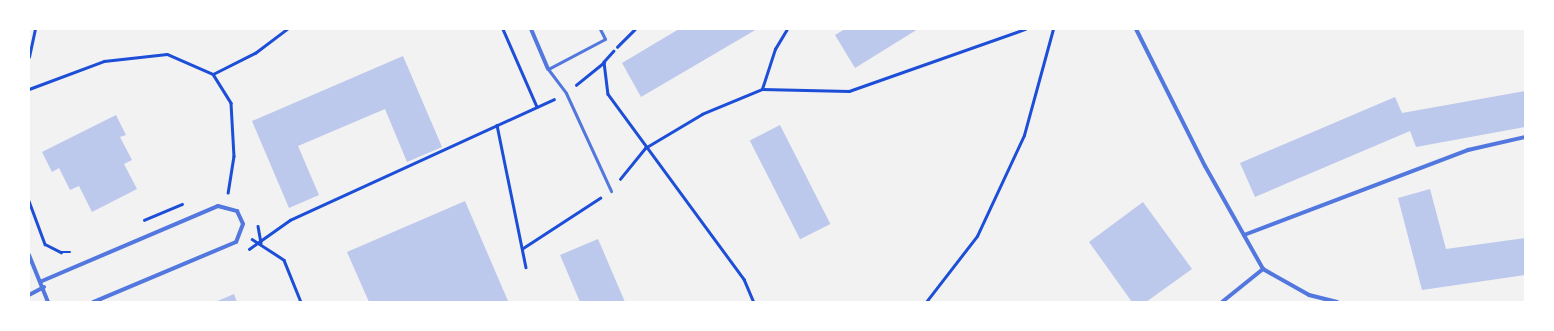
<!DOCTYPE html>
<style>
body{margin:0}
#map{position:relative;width:1554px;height:331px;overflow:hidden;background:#f2f2f2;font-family:Rubik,sans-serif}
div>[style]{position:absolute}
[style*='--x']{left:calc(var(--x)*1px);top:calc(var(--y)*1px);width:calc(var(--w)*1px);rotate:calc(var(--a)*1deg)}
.building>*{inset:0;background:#bdc9ec;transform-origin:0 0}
.path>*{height:2.5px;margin:-1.25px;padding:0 1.25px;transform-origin:1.25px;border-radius:1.25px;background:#1d4ed8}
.service>*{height:3px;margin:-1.5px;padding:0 1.5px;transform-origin:1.5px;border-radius:1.5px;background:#5277de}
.minor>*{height:4px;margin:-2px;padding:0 2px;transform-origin:2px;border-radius:2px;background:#5277de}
span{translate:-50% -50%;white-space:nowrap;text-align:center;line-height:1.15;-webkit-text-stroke:3.5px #fff;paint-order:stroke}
.frame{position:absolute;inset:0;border:30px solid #fff;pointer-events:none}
</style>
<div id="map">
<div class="building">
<div style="clip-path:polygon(679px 29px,757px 29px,641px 97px,622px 63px)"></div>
<div style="clip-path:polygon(845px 29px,918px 29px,855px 68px,835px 35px)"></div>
<div style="clip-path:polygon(403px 56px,442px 147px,407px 162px,385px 109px,298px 146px,319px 195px,289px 208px,252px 121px)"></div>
<div style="clip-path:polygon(1525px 91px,1525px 127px,1416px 147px,1410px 131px,1255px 197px,1240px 163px,1395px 97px,1402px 113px)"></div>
<div style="clip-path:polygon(116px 115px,126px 135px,120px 137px,132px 160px,124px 164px,137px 189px,92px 212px,79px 186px,70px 190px,59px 168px,52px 172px,42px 152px)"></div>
<div style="left:780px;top:125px;width:111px;height:34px;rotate:63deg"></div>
<div style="clip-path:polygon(1430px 189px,1446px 249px,1525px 238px,1525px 275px,1422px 290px,1398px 198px)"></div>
<div style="clip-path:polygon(465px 201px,508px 301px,369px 302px,347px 252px)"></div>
<div style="clip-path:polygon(1143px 202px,1192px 269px,1146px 302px,1132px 302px,1089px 242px)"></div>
<div style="clip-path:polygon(598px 239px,625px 302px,580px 302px,560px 255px)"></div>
<div style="clip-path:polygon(234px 294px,237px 302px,215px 302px)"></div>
</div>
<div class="path">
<div style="--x:503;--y:29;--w:85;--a:66.4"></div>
<div style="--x:617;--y:47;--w:25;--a:-45"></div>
<div style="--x:614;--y:51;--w:15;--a:132"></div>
<div style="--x:604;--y:62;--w:32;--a:83"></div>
<div style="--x:608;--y:94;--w:230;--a:53.7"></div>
<div style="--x:744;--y:279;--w:25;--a:67"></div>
<div style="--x:29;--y:57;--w:29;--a:-78"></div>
<div style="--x:213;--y:74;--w:47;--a:-26.6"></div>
<div style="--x:255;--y:53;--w:40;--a:-37"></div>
<div style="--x:576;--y:85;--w:36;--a:-39"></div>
<div style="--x:29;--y:89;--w:80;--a:-20.5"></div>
<div style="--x:104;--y:61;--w:63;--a:-6.3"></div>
<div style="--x:167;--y:54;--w:50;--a:23.5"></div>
<div style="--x:213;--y:74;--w:34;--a:58"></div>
<div style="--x:231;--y:103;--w:53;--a:86.8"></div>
<div style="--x:234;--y:156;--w:37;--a:99"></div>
<div style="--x:762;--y:89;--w:42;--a:-72"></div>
<div style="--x:775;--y:49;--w:23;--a:-59"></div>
<div style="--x:497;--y:125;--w:145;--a:78.5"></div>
<div style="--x:620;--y:179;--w:40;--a:-51"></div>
<div style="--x:645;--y:148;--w:66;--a:-30.8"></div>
<div style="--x:702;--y:114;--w:65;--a:-22.6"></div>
<div style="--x:762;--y:89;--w:87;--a:1.3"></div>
<div style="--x:849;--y:91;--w:187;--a:-19.4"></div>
<div style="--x:29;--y:201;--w:46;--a:69.6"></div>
<div style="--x:45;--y:244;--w:18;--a:27"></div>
<div style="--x:61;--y:252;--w:9;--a:0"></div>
<div style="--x:144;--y:220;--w:41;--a:-22.8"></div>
<div style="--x:258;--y:226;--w:17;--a:80"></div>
<div style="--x:252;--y:239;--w:38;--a:33"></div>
<div style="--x:284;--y:260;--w:45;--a:68"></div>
<div style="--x:523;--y:248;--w:92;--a:-33"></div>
<div style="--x:249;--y:249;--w:50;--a:-35.3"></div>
<div style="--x:290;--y:220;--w:290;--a:-24.6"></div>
<div style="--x:926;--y:302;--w:83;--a:-52.3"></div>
<div style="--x:977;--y:236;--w:111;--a:-65"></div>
<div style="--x:1024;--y:135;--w:110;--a:-74.7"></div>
</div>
<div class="service">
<div style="--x:600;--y:29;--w:11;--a:63"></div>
<div style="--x:605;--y:39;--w:64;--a:152.2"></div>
<div style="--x:548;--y:69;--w:30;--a:53"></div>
<div style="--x:566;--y:93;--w:108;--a:65.3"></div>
</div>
<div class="minor">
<div style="--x:531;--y:29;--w:43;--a:67"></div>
<div style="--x:1136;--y:29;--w:153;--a:63.3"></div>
<div style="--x:1205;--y:166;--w:118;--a:60.6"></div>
<div style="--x:1263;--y:269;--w:53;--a:29.5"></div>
<div style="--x:1309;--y:295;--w:29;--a:14"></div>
<div style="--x:1244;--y:235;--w:240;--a:-20.8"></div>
<div style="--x:1468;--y:150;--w:58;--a:-12.8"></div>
<div style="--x:29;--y:255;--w:51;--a:68"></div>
<div style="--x:42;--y:281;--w:191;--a:-23.1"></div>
<div style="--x:218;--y:206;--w:20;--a:15"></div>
<div style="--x:237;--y:211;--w:14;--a:65"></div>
<div style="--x:243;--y:224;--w:19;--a:111"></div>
<div style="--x:236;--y:242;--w:155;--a:157.2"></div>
<div style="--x:29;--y:295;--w:17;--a:-28"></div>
<div style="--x:1222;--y:302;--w:53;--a:-38.8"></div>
</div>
<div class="frame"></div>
</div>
